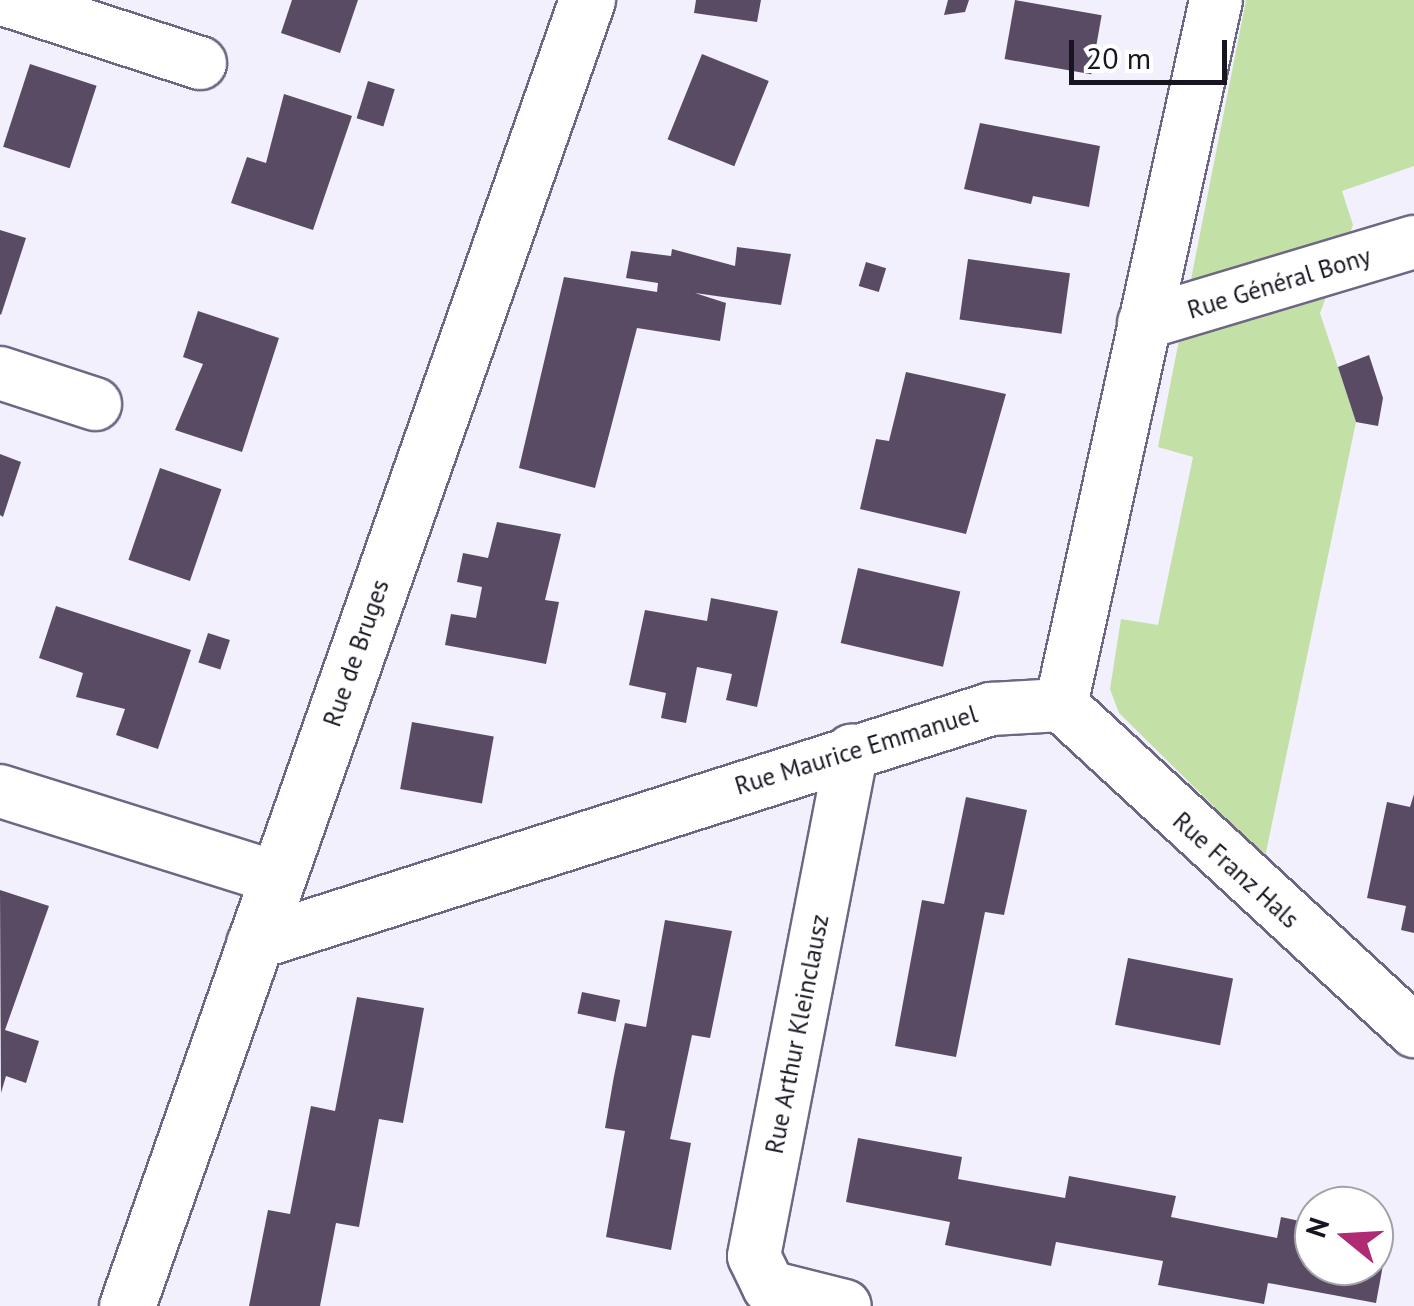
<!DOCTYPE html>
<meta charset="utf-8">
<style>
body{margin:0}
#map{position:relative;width:1414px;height:1306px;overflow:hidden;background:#f2f0fd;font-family:"PT Sans",sans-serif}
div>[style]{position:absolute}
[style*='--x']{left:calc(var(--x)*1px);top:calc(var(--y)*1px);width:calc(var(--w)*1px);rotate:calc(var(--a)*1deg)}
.green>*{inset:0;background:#c3e0a6}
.building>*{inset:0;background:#5a4b64;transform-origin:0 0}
.roads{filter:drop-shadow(2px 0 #6d6784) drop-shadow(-2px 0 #6d6784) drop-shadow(0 2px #6d6784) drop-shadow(0 -2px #6d6784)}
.street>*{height:52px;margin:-26px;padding:0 26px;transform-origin:26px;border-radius:26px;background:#fff}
.secondary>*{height:55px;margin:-27.5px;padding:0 27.5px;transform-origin:27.5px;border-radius:27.5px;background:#fff}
span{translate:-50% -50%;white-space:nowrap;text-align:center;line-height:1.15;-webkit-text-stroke:10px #fff;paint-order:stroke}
.street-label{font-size:25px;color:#181521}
.north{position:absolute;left:1294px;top:1186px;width:100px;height:100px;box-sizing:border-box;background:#fff;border:2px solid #a3a1a6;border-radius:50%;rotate:288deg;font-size:28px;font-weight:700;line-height:40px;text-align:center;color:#181521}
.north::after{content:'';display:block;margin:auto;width:35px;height:45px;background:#af2b73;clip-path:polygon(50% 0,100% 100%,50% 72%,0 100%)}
.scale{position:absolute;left:1069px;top:40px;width:158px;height:45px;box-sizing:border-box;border:5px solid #181521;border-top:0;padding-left:12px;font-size:30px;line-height:35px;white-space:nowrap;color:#181521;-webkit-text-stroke:8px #fff;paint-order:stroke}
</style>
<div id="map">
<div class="green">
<div style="clip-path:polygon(1246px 0,1414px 0,1414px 166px,1342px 191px,1353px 225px,1320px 313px,1356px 422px,1265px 857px,1119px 713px,1110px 689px,1121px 619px,1158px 625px,1193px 457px,1158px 447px)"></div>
</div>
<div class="building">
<div style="clip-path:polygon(292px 0,358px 0,340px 53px,281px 33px)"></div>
<div style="clip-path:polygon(696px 0,761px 0,757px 22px,694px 13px)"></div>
<div style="clip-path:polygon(948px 0,969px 0,965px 12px,944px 15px)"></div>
<div style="left:1015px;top:0;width:88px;height:60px;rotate:10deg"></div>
<div style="left:702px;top:54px;width:72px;height:92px;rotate:22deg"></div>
<div style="left:30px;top:64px;width:70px;height:87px;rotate:18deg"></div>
<div style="left:368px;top:81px;width:28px;height:39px;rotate:17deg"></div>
<div style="clip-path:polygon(284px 94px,352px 116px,313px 230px,231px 203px,247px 157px,266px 163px)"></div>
<div style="clip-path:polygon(980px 123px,1100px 146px,1089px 207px,1033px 196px,1031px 204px,964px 189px)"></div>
<div style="clip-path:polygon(0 230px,26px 238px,1px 315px,0 314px)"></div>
<div style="clip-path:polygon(737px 247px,791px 254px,781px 305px,695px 293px,726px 303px,720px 341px,637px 328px,595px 488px,519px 468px,564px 277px,657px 292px,658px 283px,626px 278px,631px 251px,671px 256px,672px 249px,735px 266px)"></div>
<div style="left:968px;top:259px;width:103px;height:61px;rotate:8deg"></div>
<div style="left:866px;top:262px;width:21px;height:25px;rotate:17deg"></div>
<div style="clip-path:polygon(198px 311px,279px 338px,242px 452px,175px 430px,203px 364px,183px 357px)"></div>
<div style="clip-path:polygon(1369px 355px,1383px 398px,1378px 426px,1356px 422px,1338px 367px)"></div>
<div style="clip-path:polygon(906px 372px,1006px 394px,966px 534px,860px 509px,876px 439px,889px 441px)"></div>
<div style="clip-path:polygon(0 454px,21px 462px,3px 517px,0 515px)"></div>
<div style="left:160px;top:468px;width:65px;height:97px;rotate:19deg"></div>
<div style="clip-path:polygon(497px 522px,561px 534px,545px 600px,559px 602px,546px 664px,445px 645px,451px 614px,476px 618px,482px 587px,457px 582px,463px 553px,488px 558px)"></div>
<div style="left:858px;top:568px;width:105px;height:77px;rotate:13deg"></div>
<div style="clip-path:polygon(711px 598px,778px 611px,757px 707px,726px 700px,732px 674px,697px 667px,686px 723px,661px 718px,666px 693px,629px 685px,645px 610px,707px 621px)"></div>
<div style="clip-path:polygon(56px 606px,191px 650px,158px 749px,116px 735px,125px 709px,76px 697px,83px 673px,39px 658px)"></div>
<div style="left:208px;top:633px;width:23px;height:31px;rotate:18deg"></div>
<div style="left:412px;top:722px;width:83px;height:68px;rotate:10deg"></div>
<div style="clip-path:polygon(1414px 794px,1414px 933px,1401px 930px,1406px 906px,1367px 898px,1387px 802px,1410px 807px)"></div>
<div style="clip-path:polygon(966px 797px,1027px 810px,1004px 915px,985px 912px,956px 1057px,895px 1046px,922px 900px,944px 904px)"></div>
<div style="clip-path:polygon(0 890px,49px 906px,5px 1030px,39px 1041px,26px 1083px,6px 1076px,1px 1093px)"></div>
<div style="clip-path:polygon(665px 920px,732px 931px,710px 1038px,692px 1035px,670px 1139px,691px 1143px,671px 1250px,606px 1237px,625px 1131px,605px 1128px,614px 1076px,625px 1023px,646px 1027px)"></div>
<div style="left:1128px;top:958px;width:107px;height:68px;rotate:11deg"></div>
<div style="left:582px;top:992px;width:39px;height:22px;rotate:12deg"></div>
<div style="clip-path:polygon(357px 997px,424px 1008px,403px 1123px,379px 1119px,359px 1227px,336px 1223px,320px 1306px,249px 1306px,268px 1210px,290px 1214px,311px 1106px,335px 1111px)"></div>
<div style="clip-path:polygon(858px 1138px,962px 1157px,958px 1179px,1065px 1198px,1069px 1176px,1176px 1196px,1171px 1217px,1277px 1238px,1281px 1217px,1314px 1224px,1314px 1266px,1374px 1266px,1374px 1235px,1388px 1238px,1376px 1303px,1268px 1283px,1264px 1304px,1158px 1285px,1163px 1261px,1056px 1242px,1051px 1266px,945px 1245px,950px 1222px,846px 1202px)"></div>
</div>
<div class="roads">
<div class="street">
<div style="--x:6;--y:0;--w:204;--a:18"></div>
<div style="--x:1144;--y:323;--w:282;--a:-16.7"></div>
<div style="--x:0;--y:373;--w:100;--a:18.1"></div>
<div style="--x:1061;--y:705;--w:481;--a:42.7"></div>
<div style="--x:0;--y:791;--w:290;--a:17.4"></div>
<div style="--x:253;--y:944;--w:775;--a:-17.66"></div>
<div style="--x:991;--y:709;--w:70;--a:-3.3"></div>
<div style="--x:1061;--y:705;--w:722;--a:-77.6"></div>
<div style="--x:769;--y:1287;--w:34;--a:-116"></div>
<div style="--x:754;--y:1256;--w:515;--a:-79.04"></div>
<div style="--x:769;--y:1287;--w:78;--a:14"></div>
</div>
<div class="secondary">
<div style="--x:127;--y:1306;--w:1385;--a:-70.6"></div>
</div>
</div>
<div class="street-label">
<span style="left:1279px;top:283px;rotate:-17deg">Rue Général Bony</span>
<span style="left:356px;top:653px;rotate:-71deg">Rue de Bruges</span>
<span style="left:856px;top:750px;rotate:-17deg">Rue Maurice Emmanuel</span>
<span style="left:1236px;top:870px;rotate:42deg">Rue Franz Hals</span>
<span style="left:797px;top:1034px;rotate:-79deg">Rue Arthur Kleinclausz</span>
</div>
<div class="north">N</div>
<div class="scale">20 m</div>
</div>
